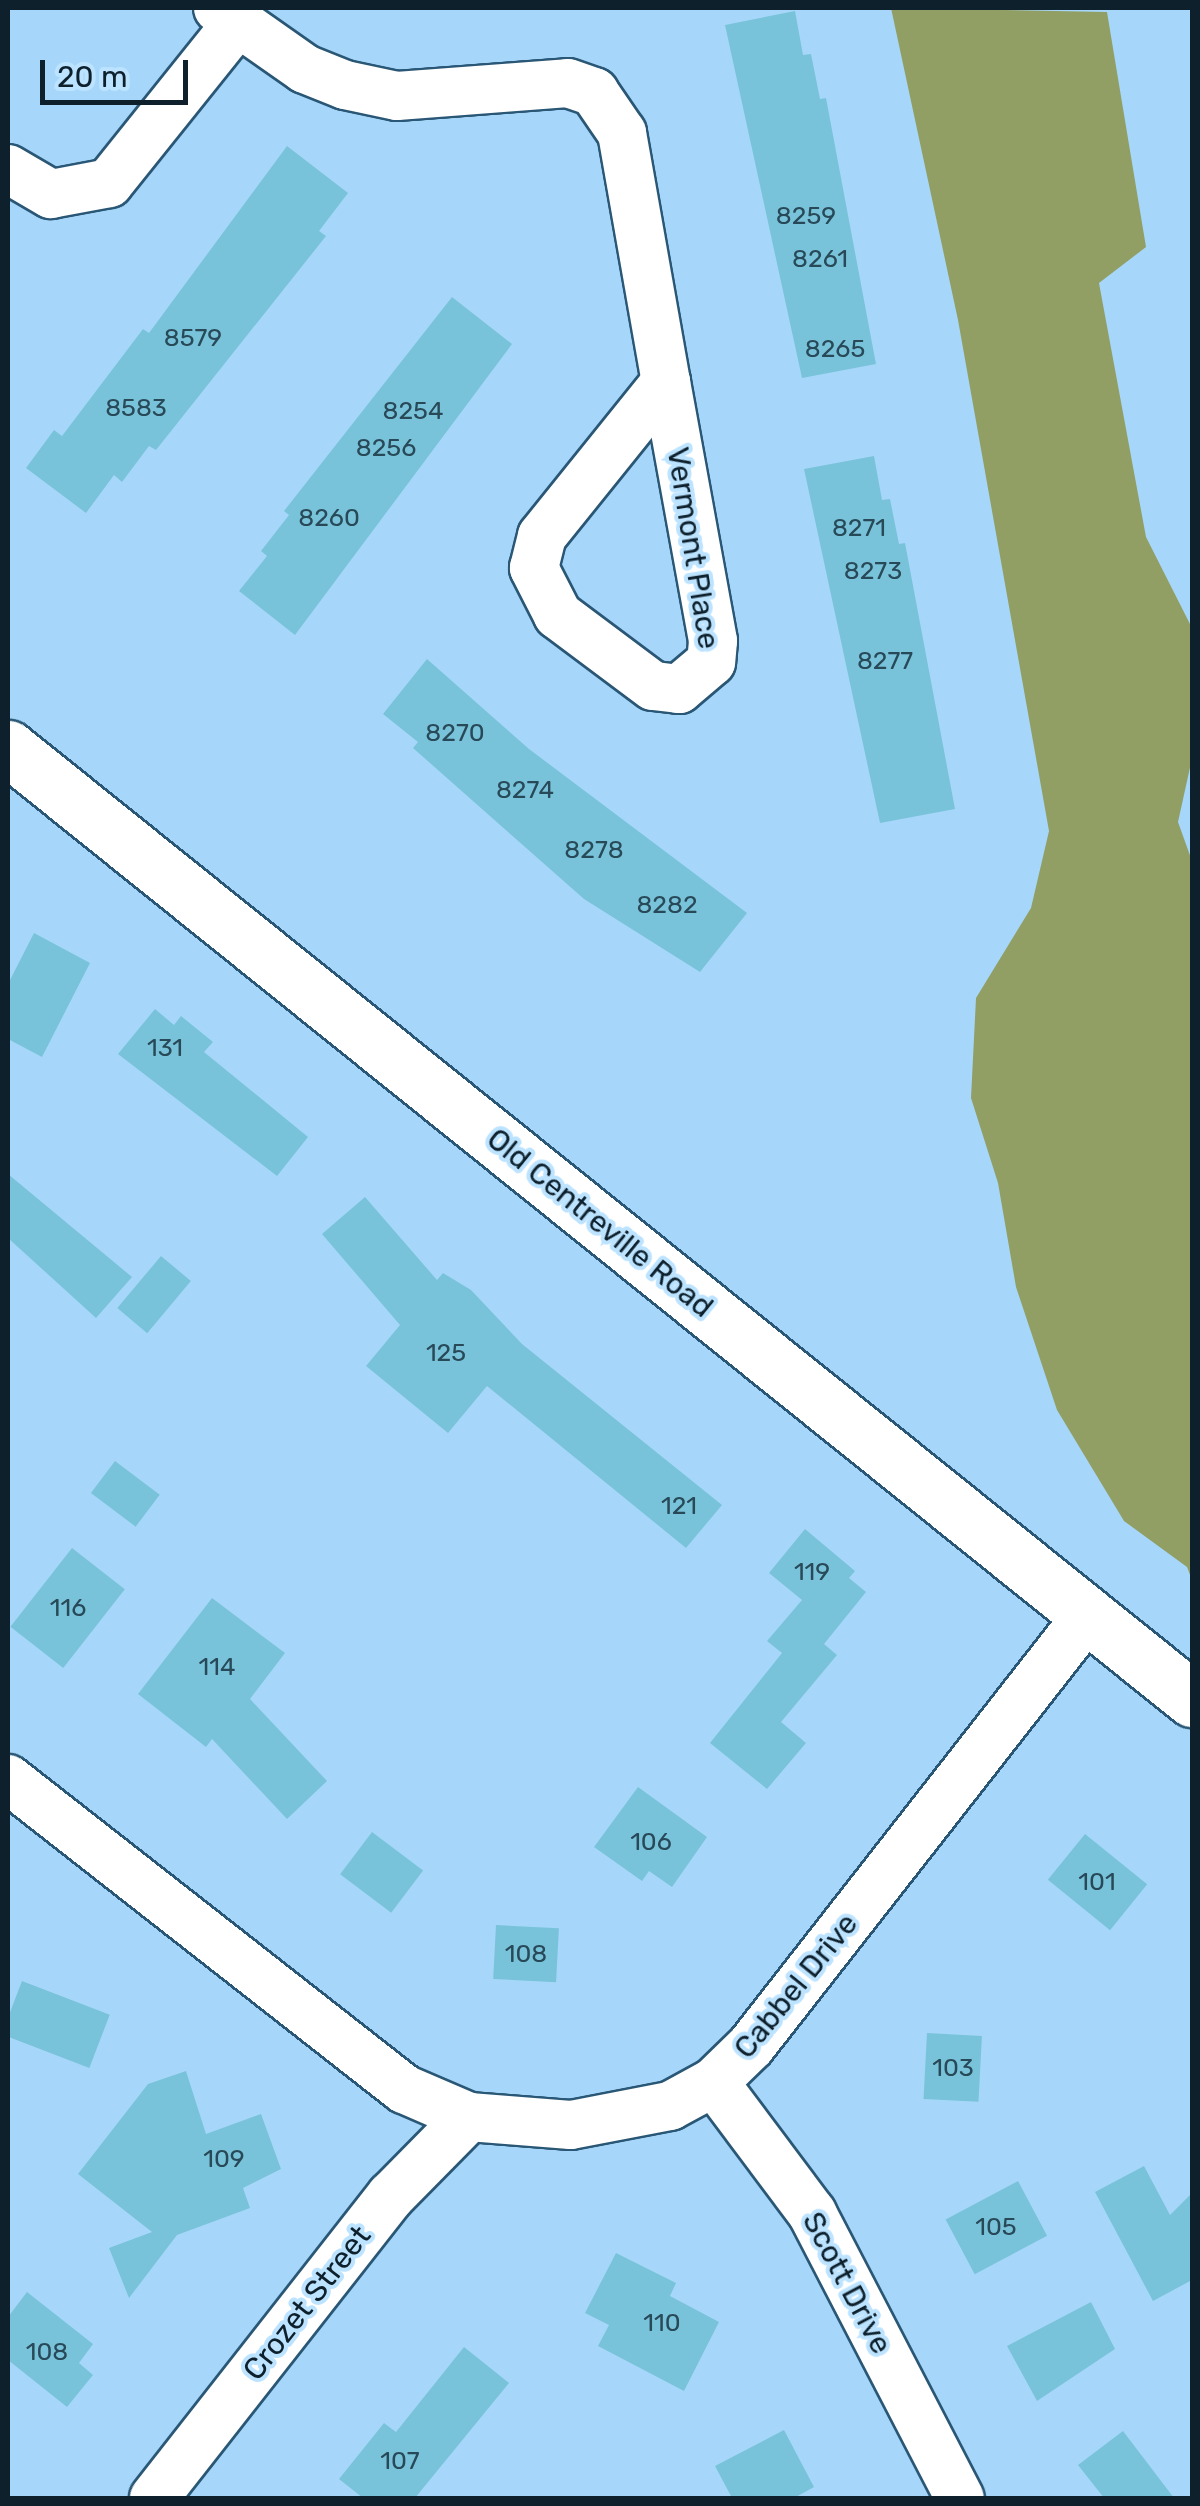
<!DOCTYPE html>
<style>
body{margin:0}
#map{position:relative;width:1200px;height:2506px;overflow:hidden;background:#a6d7fa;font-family:Rubik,sans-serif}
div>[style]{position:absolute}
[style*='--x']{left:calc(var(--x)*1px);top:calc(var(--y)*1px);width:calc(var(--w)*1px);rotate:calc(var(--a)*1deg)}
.forest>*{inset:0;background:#919f65}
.building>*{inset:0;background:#79c3da;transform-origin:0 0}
.roads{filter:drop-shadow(2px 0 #2a5775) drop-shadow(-2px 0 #2a5775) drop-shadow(0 2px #2a5775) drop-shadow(0 -2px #2a5775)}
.minor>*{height:48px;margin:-24px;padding:0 24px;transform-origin:24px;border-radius:24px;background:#fff}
.tertiary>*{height:55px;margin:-27.5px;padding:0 27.5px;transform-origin:27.5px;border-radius:27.5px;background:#fff}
span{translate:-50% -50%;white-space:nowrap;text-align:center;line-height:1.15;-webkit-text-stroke:8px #bce3ff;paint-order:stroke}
.number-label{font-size:25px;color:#284958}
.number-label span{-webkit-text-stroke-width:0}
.street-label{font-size:30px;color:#0d202c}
.frame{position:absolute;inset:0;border:10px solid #0d202c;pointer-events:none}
.scale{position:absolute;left:40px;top:60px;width:148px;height:45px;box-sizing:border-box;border:5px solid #0d202c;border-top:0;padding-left:12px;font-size:30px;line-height:35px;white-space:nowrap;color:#0d202c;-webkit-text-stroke:8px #bce3ff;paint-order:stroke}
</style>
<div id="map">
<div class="forest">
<div style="clip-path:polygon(891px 8px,1107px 12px,1146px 247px,1099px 283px,1146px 537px,1192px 628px,1191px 763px,1178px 822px,1192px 861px,1192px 1580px,1187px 1567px,1124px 1521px,1057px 1410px,1016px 1287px,998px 1183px,971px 1098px,976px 998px,1031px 908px,1049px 831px,958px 320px)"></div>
</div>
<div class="building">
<div style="clip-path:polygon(795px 11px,803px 55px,811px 54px,820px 99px,826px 98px,876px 364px,802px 378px,725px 25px)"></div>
<div style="clip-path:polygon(287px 146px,348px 193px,319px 231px,326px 236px,156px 450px,149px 446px,122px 482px,114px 475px,86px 513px,26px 468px,54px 430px,62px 436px,143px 329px,149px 333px)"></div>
<div style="clip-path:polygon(452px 297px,512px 344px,295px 635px,239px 591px,267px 556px,261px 551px,289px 515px,284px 511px)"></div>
<div style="clip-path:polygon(874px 456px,882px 500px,890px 499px,899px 544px,905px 543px,955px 809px,880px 823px,804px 469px)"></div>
<div style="clip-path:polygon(427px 659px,529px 749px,747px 913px,700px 972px,584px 899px,413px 748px,418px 742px,383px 714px)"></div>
<div style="clip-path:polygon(34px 933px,90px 963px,42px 1057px,8px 1039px,8px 984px)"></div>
<div style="clip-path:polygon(155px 1009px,174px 1025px,181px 1016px,213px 1042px,204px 1052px,308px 1137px,277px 1176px,118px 1054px)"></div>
<div style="clip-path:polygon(8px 1174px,132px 1277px,96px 1318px,8px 1238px)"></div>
<div style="clip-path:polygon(365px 1197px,437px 1280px,443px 1273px,471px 1290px,522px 1344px,722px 1505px,686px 1548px,487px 1386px,448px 1433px,366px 1366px,400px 1325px,322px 1234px)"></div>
<div style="left:161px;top:1256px;width:39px;height:68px;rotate:40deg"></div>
<div style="left:115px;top:1461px;width:56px;height:40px;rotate:37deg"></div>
<div style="clip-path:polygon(805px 1529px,855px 1571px,849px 1578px,866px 1592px,824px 1644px,837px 1655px,781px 1722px,806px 1743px,767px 1789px,710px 1743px,782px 1653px,767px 1641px,802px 1600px,769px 1573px)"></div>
<div style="left:72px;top:1548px;width:67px;height:100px;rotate:38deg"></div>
<div style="clip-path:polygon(212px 1598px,285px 1653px,250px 1699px,327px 1781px,287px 1819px,212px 1739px,206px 1747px,138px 1694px)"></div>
<div style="clip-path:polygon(638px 1787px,707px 1837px,672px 1887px,649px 1871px,642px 1881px,594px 1847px)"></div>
<div style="left:372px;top:1832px;width:64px;height:53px;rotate:37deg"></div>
<div style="left:1085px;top:1834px;width:80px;height:59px;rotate:39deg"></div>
<div style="left:496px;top:1925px;width:63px;height:54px;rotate:3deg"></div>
<div style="left:22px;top:1981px;width:94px;height:57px;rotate:21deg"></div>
<div style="left:927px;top:2033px;width:55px;height:66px;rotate:3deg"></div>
<div style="clip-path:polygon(186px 2071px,206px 2134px,261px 2114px,281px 2169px,243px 2188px,250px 2208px,177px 2235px,129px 2298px,109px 2248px,152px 2232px,78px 2174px,148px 2084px)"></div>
<div style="clip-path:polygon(1144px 2166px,1170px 2215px,1192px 2193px,1192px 2280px,1153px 2301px,1095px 2192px)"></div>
<div style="left:1018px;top:2181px;width:62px;height:82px;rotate:62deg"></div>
<div style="clip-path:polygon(616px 2253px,676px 2283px,670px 2296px,719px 2322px,684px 2391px,598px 2346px,609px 2325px,585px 2313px)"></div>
<div style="clip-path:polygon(27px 2292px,93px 2344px,79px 2363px,93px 2375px,67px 2407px,8px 2360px,8px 2317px)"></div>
<div style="clip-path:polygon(1091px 2302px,1115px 2349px,1037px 2401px,1007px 2346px)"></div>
<div style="clip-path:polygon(464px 2347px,509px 2383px,415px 2498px,363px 2498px,339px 2479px,384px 2423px,396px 2432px)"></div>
<div style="clip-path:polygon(784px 2430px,814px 2487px,794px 2498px,732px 2498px,715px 2466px)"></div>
<div style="clip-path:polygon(1123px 2431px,1174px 2498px,1104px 2498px,1078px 2465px)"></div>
</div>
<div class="roads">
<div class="minor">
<div style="--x:218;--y:8;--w:106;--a:35"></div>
<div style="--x:305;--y:69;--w:43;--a:21.8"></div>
<div style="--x:345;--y:85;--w:53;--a:11.9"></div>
<div style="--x:397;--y:96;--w:171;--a:-4.3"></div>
<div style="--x:568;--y:83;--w:28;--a:19"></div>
<div style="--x:594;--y:92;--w:50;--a:55.7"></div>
<div style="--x:622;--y:133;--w:253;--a:80"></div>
<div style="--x:8;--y:169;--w:50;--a:30.2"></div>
<div style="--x:51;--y:194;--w:59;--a:-10.7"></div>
<div style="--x:109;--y:183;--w:206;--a:-51.3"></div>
<div style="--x:666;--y:382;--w:263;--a:79.7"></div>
<div style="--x:713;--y:641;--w:21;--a:95"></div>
<div style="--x:711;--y:662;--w:42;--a:139.8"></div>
<div style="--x:679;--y:689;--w:26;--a:-173"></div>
<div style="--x:653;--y:686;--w:119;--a:-143.2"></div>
<div style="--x:558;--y:615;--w:53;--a:-117.1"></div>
<div style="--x:534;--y:568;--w:33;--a:-76"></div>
<div style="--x:542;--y:536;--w:198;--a:-51.2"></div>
<div style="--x:8;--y:1779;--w:503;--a:38.05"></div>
<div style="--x:404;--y:2089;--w:71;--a:23.3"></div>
<div style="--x:469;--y:2117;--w:102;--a:4.5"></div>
<div style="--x:571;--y:2125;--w:101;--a:-10.9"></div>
<div style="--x:670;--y:2106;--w:50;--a:-28.6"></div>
<div style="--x:714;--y:2082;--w:52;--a:-44.2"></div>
<div style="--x:751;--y:2046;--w:547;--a:-51.98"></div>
<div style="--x:714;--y:2082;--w:164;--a:53.2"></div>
<div style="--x:812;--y:2213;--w:321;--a:62.6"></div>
<div style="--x:154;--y:2498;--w:384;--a:-51.9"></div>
<div style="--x:391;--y:2196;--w:111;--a:-45.4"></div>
</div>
<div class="tertiary">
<div style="--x:8;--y:748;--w:1519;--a:38.77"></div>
</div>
</div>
<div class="number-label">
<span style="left:806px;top:216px">8259</span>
<span style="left:820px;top:259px">8261</span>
<span style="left:193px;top:338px">8579</span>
<span style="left:835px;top:349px">8265</span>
<span style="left:136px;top:408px">8583</span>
<span style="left:413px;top:411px">8254</span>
<span style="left:386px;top:448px">8256</span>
<span style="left:329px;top:518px">8260</span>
<span style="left:859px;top:528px">8271</span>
<span style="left:873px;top:571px">8273</span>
<span style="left:885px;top:661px">8277</span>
<span style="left:455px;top:733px">8270</span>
<span style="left:525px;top:790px">8274</span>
<span style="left:594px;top:850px">8278</span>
<span style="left:667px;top:905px">8282</span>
<span style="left:165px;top:1048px">131</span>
<span style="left:446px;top:1353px">125</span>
<span style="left:679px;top:1506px">121</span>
<span style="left:812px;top:1572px">119</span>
<span style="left:68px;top:1608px">116</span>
<span style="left:217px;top:1667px">114</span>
<span style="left:651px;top:1842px">106</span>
<span style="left:1097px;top:1882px">101</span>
<span style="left:526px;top:1954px">108</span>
<span style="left:953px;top:2068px">103</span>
<span style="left:224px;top:2159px">109</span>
<span style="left:996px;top:2227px">105</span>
<span style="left:662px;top:2323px">110</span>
<span style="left:47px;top:2352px">108</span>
<span style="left:400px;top:2461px">107</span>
</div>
<div class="street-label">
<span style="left:693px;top:548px;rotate:81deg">Vermont Place</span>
<span style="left:600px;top:1223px;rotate:39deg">Old Centreville Road</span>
<span style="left:796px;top:1986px;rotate:-51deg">Cabbel Drive</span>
<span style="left:847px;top:2283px;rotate:62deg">Scott Drive</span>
<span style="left:307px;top:2303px;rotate:-52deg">Crozet Street</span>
</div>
<div class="frame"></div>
<div class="scale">20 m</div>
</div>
